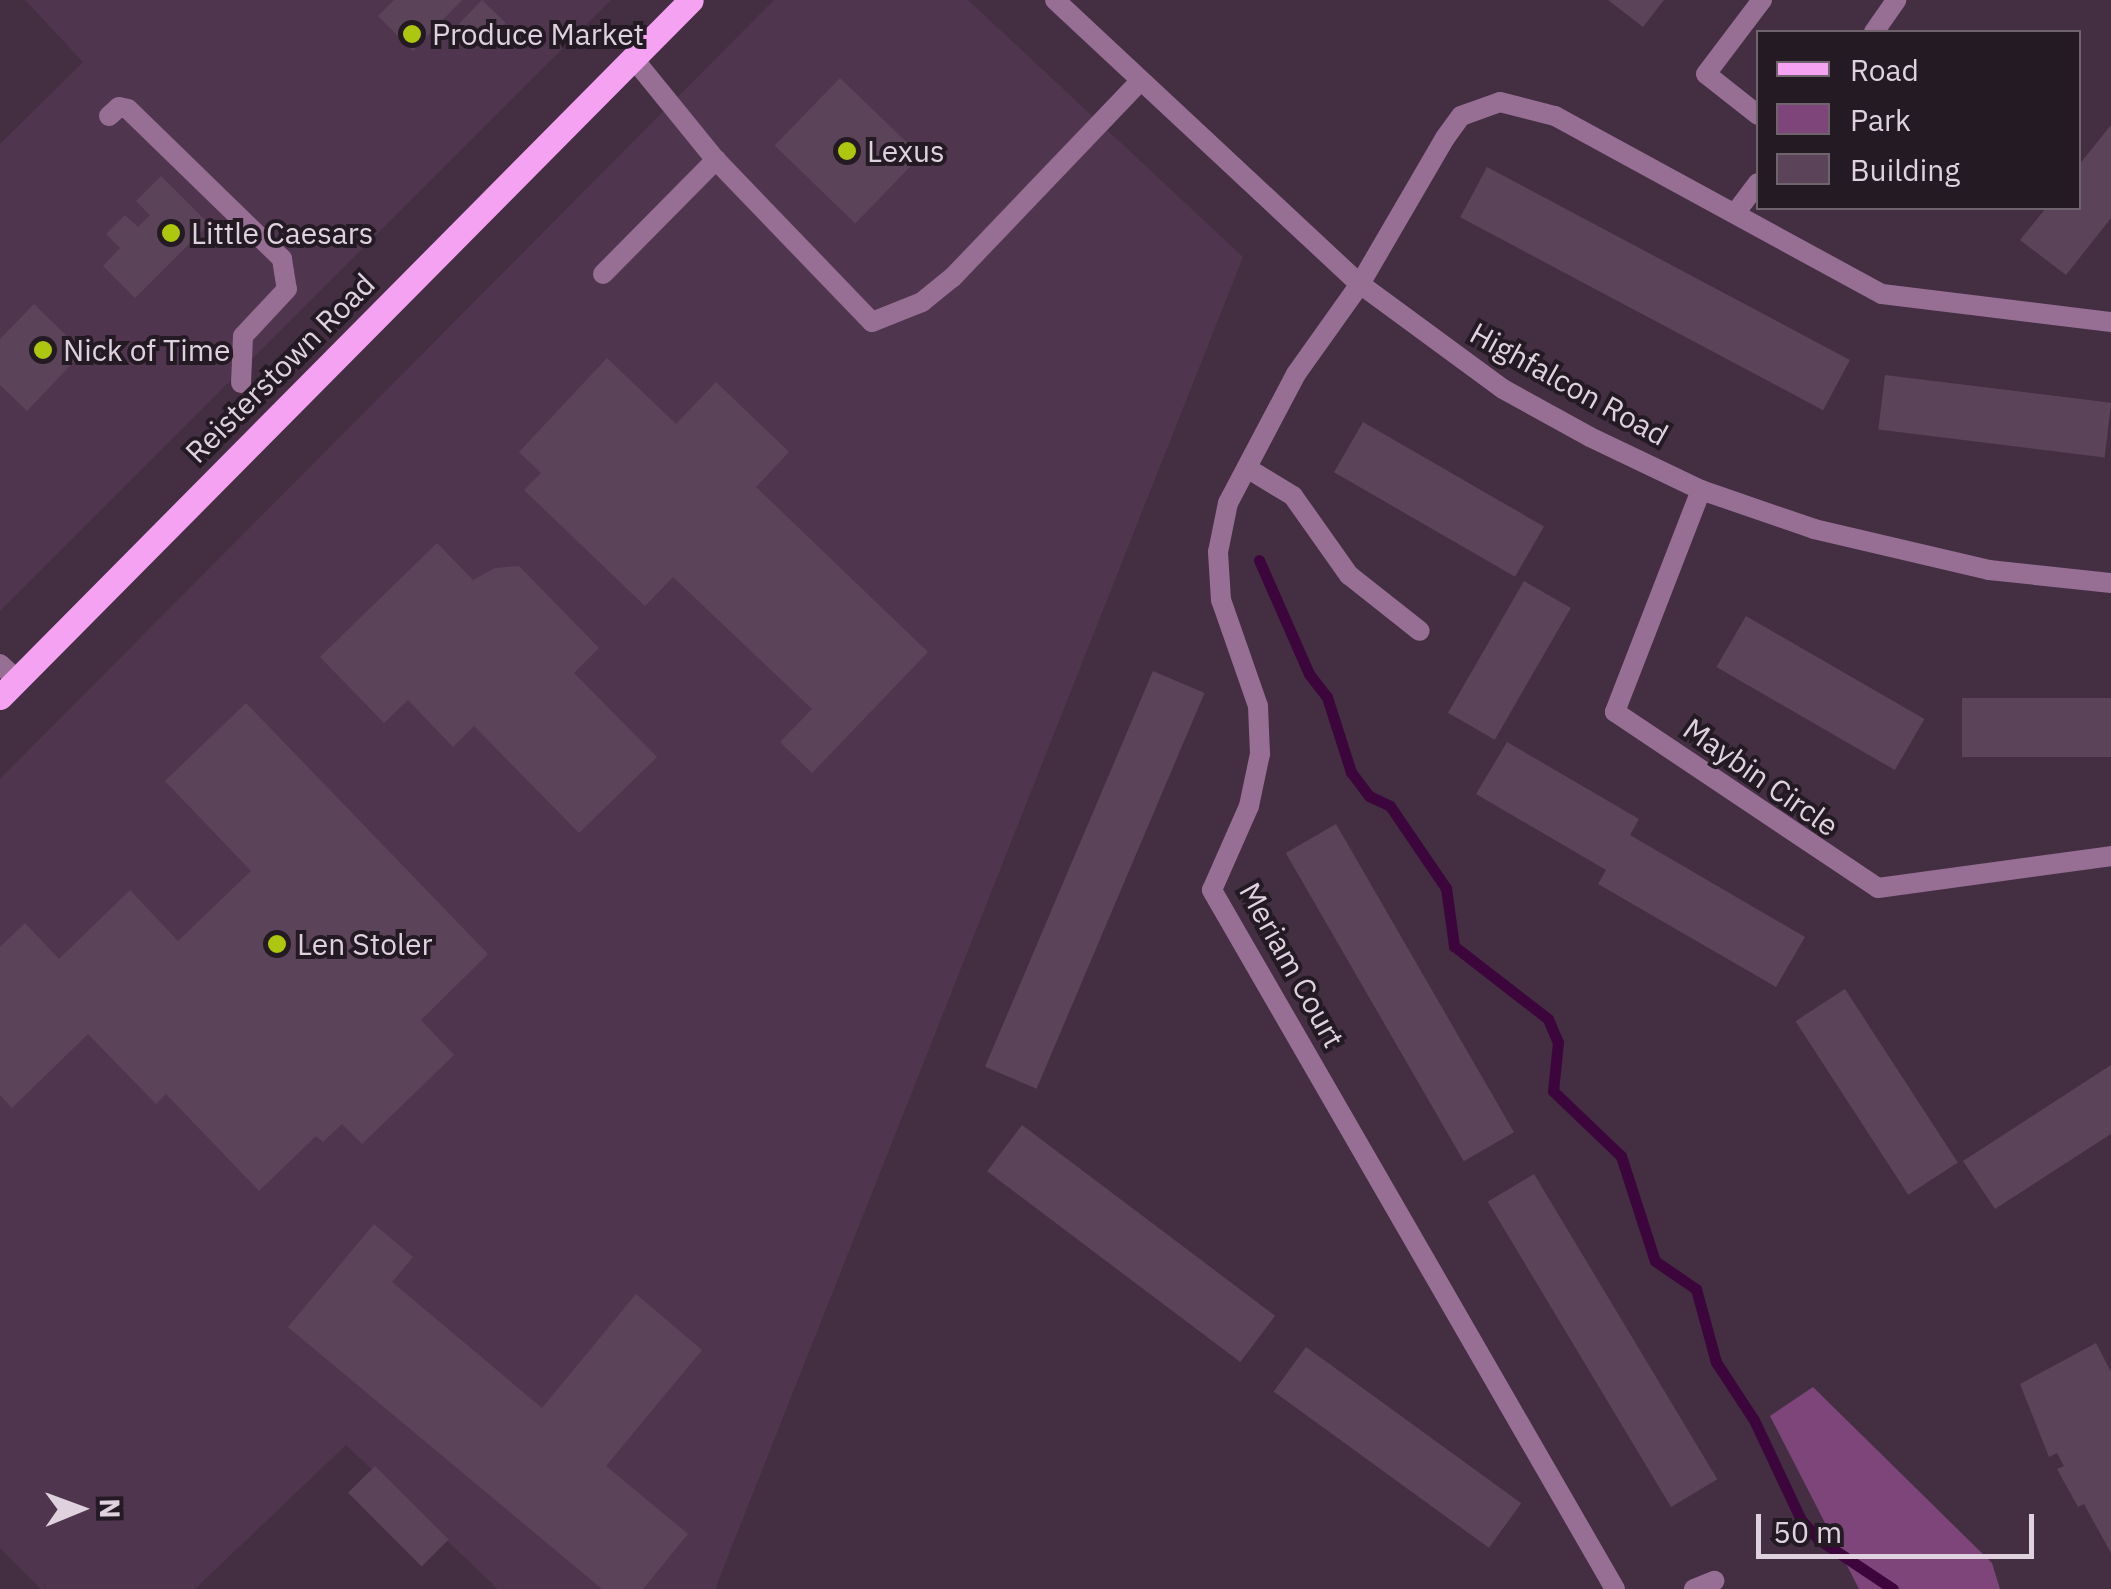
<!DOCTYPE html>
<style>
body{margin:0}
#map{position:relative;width:2111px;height:1589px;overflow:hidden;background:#432e42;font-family:"IBM Plex Sans",sans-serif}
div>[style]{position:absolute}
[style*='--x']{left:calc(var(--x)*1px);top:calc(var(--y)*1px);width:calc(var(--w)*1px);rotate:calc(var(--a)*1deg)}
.built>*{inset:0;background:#50354e}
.green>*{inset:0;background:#7d457a}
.stream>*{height:11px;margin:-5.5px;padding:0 5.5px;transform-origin:5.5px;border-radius:5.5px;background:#3c063c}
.building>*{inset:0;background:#5b4459;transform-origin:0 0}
.service>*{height:20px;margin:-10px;padding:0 10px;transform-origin:10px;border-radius:10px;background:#976e94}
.minor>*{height:20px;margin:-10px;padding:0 10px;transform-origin:10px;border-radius:10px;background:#976e94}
.tertiary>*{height:20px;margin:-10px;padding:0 10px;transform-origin:10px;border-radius:10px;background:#976e94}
.primary>*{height:25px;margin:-12.5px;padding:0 12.5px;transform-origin:12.5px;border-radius:12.5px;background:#f6a2f2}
.dots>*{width:28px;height:28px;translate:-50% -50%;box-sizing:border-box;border:5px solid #241a23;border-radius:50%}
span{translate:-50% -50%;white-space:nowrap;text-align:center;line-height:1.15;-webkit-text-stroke:8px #241a23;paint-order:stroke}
.poi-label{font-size:30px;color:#dfd2de}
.left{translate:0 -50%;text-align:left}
.street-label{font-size:30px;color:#dfd2de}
.legend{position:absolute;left:1756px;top:30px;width:325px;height:180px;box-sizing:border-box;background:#241a23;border:2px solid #6f646e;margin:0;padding:12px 18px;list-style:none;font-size:30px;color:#dfd2de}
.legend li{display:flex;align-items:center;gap:20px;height:50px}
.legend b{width:50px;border:2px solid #6f646e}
.north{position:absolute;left:30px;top:1459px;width:100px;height:100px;-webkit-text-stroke:8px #241a23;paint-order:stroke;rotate:89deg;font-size:28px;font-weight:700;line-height:40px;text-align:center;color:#dfd2de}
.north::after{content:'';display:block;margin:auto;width:35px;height:45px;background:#dfd2de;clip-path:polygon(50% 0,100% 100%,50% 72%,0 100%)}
.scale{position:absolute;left:1756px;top:1514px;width:278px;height:45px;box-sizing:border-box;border:5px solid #dfd2de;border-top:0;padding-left:12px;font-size:30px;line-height:35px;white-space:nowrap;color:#dfd2de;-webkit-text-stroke:8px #241a23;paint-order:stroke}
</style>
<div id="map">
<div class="built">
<div style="clip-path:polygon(25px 0,611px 0,0 611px,0 144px,83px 62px)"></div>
<div style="clip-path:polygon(774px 0,968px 0,1243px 257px,715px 1589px,498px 1589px,346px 1445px,195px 1589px,41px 1589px,0 1548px,0 779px)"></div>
</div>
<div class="green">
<div style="clip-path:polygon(1813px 1387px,1992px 1563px,2000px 1589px,1859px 1589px,1770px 1416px)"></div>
</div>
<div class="stream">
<div style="--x:1259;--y:560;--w:124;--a:66.3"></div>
<div style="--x:1309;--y:674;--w:29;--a:52"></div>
<div style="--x:1327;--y:697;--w:79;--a:72.3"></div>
<div style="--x:1351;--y:772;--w:30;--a:53"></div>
<div style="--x:1369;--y:796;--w:23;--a:25"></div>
<div style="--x:1390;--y:806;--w:99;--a:55.7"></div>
<div style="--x:1446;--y:888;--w:59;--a:82.1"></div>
<div style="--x:1454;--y:946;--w:119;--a:37.8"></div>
<div style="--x:1548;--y:1019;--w:25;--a:67"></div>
<div style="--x:1558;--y:1042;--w:49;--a:95.8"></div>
<div style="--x:1553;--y:1091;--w:94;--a:43.7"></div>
<div style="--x:1621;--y:1156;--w:110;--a:72.1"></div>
<div style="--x:1655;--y:1261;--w:50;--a:34.3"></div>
<div style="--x:1696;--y:1289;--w:76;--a:74.7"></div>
<div style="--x:1716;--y:1362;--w:69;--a:56.8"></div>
<div style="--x:1754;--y:1420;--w:110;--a:64.8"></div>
<div style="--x:1801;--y:1520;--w:25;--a:48"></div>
<div style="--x:1818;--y:1539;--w:90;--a:33.7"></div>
</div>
<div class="building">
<div style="clip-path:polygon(394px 0,462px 0,413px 51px,378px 16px)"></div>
<div style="left:482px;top:0;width:33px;height:33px;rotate:44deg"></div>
<div style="clip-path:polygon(1608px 0,1664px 0,1643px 27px)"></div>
<div style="left:840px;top:78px;width:112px;height:94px;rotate:44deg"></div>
<div style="clip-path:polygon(2111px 125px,2111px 218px,2066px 275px,2020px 240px,2046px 208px,2078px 208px,2078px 166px)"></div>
<div style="left:1487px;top:167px;width:411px;height:57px;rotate:28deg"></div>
<div style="clip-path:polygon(161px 176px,209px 224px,135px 298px,103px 266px,120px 248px,106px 234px,125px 215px,138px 227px,150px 215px,136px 201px)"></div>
<div style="clip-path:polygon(34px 304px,83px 352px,27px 411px,0 385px,0 339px)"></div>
<div style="clip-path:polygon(607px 358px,676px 424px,716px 382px,789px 452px,756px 487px,928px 652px,812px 773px,780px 742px,812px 709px,673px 577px,645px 606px,524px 490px,541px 473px,519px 452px)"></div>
<div style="left:1885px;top:375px;width:228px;height:55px;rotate:7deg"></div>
<div style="left:1363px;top:422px;width:209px;height:58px;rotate:30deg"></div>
<div style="clip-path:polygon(437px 543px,473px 580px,495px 568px,519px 566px,599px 648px,574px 673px,657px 757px,579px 833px,474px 726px,453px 747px,408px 700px,384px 723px,320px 657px)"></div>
<div style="left:1524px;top:581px;width:54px;height:152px;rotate:30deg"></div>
<div style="left:1746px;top:616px;width:206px;height:59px;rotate:30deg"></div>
<div style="left:1153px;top:671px;width:56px;height:430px;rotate:23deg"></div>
<div style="left:2111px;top:698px;width:59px;height:149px;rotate:90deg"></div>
<div style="clip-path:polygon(246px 703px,488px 954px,421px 1020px,454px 1055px,362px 1144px,342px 1124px,323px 1142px,316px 1136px,259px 1191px,166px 1094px,156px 1104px,88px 1034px,12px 1108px,0 1095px,0 947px,25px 923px,59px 959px,130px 890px,178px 941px,251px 871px,165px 781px)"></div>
<div style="clip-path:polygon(1507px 742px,1639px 819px,1630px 835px,1805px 937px,1776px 987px,1598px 884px,1606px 870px,1476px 794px)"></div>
<div style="left:1336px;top:824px;width:356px;height:58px;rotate:60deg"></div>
<div style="left:1845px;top:989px;width:207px;height:59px;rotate:57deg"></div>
<div style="clip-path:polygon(2111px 1065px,2111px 1134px,1995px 1209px,1963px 1161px)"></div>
<div style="left:1022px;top:1125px;width:317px;height:58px;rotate:37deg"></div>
<div style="left:1534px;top:1174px;width:356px;height:54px;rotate:59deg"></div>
<div style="clip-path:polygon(374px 1224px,413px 1257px,392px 1282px,542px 1408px,636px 1294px,702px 1350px,606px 1466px,688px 1534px,643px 1589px,602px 1589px,288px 1327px)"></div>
<div style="clip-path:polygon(2096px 1343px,2111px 1372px,2111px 1553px,2084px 1504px,2078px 1507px,2057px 1469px,2064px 1466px,2057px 1453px,2049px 1457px,2020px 1384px)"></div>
<div style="left:1306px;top:1347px;width:266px;height:55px;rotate:36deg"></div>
<div style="left:375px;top:1466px;width:104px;height:38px;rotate:45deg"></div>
</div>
<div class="service">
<div style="--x:633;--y:58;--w:132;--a:50.9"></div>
<div style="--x:716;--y:160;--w:225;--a:46.1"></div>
<div style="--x:872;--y:322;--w:54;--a:-21.8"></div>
<div style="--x:922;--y:302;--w:38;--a:-39"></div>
<div style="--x:952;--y:278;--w:272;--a:-46.3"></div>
<div style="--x:109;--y:116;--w:13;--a:-42"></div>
<div style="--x:119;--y:107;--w:9;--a:13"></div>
<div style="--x:128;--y:109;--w:215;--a:44.2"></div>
<div style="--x:282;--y:259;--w:30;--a:81"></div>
<div style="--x:287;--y:289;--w:64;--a:133.1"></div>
<div style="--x:243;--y:336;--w:47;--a:92.4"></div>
<div style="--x:603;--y:274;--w:161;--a:-45.3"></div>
<div style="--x:1247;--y:468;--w:54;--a:31.3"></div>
<div style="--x:1293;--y:496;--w:97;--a:54.7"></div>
<div style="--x:1349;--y:575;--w:90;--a:38.3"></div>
</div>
<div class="minor">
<div style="--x:1874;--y:32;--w:39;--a:-55"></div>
<div style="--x:1758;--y:115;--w:66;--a:-141.7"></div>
<div style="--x:1706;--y:74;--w:93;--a:-52.9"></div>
<div style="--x:1736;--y:212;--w:36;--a:-53"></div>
<div style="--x:1701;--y:490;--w:238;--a:111.2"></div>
<div style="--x:1615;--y:712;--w:316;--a:33.8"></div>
<div style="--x:1878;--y:888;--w:235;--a:-7.8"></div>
<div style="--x:0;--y:664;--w:23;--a:43"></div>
<div style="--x:1615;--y:1589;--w:807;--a:-119.97"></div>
<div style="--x:1212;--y:890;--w:92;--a:-66.2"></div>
<div style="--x:1249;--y:806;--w:53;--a:-78.1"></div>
<div style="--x:1260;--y:754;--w:48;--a:-92.4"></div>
<div style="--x:1258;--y:706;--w:112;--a:-109.2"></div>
<div style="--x:1221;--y:600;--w:48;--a:-93.6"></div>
<div style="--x:1218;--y:552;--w:50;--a:-78.5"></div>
<div style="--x:1228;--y:503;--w:146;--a:-62.2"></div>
<div style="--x:1296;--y:374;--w:110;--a:-54.6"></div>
<div style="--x:1360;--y:284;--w:169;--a:-59.8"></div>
<div style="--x:1445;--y:138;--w:27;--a:-54"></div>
<div style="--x:1461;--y:116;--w:41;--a:-19.7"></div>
<div style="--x:1500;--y:102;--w:57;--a:14.3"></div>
<div style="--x:1555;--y:116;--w:372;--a:28.6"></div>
<div style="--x:1882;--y:294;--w:231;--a:7"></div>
<div style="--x:1694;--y:1589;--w:22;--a:-22"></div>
</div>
<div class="tertiary">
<div style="--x:1055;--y:0;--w:417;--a:43"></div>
<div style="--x:1360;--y:284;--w:177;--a:36.3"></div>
<div style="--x:1503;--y:389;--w:99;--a:28.9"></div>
<div style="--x:1590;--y:437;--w:123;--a:25.5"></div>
<div style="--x:1701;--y:490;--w:120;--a:19"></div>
<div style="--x:1814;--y:529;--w:180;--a:13.2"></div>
<div style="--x:1989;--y:570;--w:123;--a:6.1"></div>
</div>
<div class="primary">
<div style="--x:0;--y:697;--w:981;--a:-45.25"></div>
</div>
<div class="dots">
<div style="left:412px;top:34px;background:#adc60f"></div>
<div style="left:847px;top:151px;background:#adc60f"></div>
<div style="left:171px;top:233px;background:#adc60f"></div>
<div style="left:43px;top:350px;background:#adc60f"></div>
<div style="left:277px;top:944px;background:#adc60f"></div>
</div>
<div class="poi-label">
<span class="left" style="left:432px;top:34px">Produce Market</span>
<span class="left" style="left:867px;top:151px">Lexus</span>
<span class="left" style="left:191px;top:233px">Little Caesars</span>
<span class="left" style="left:63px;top:350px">Nick of Time</span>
<span class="left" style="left:297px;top:944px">Len Stoler</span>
</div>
<div class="street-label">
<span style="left:280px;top:368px;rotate:-45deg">Reisterstown Road</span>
<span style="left:1569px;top:384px;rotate:29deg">Highfalcon Road</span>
<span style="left:1761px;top:777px;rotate:35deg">Maybin Circle</span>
<span style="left:1292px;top:965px;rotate:61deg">Meriam Court</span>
</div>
<ul class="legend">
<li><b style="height:12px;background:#f6a2f2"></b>Road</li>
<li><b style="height:28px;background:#7d457a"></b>Park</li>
<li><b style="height:28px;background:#5b4459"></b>Building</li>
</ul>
<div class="north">N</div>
<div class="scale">50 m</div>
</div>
